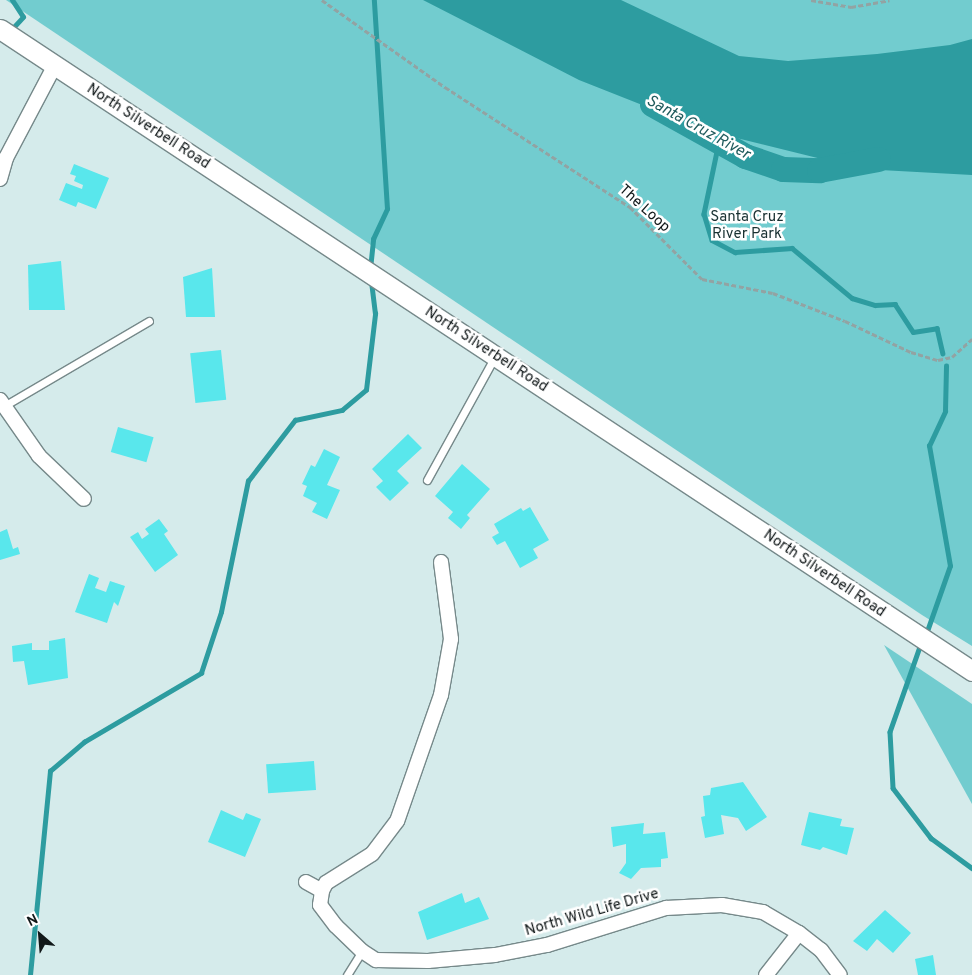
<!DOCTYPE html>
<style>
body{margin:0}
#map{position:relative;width:972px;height:975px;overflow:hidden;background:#d5ebeb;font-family:Overpass,sans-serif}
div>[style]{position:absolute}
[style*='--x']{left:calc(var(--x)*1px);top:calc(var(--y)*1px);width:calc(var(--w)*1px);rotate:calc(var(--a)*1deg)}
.green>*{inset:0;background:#72cccf}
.water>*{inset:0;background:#2d9ca0}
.stream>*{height:4.5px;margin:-2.25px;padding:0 2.25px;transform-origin:2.25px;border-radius:2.25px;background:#2d9ca0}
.river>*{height:25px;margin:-12.5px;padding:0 12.5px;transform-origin:12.5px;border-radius:12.5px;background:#2d9ca0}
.building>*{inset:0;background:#59e7ec;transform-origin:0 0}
.path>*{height:2.5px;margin-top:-1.25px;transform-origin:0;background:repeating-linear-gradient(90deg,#92a3a3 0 5px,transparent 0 7.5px)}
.roads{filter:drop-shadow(1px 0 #76898a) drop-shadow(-1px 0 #76898a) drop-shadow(0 1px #76898a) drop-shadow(0 -1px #76898a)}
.service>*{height:7px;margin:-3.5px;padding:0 3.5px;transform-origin:3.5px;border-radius:3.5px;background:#fff}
.minor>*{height:14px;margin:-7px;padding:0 7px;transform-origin:7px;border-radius:7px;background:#fff}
.secondary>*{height:19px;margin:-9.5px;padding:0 9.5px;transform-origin:9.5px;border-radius:9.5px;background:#fff}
span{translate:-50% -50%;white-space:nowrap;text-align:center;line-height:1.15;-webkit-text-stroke:5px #fff;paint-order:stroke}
.street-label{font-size:15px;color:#111819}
.park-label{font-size:15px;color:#193132}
.water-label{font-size:16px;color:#215c5e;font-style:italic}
.north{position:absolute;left:15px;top:910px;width:50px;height:50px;-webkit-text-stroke:4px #fff;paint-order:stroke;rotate:333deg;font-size:14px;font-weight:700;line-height:20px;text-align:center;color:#111819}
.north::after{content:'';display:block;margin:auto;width:18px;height:22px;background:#111819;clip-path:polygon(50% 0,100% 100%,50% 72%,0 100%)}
</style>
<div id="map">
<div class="green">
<div style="clip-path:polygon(6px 0,972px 0,972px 646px,922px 615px)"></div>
<div style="clip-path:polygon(884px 645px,972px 704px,972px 804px)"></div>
</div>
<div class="water">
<div style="clip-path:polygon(423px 0,621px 0,739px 56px,788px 61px,877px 54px,950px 45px,972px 39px,972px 175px,862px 169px,708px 131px,579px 80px)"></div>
</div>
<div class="stream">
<div style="--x:10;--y:31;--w:19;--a:-47"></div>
<div style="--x:23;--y:17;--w:20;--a:-123"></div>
<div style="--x:719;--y:142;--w:74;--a:101.8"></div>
<div style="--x:704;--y:214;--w:27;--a:73"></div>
<div style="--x:712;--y:240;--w:26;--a:28"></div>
<div style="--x:735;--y:252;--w:57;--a:-4"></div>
<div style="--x:792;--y:248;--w:78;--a:39.8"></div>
<div style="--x:852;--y:298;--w:24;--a:17"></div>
<div style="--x:875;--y:305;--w:20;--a:-3"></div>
<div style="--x:895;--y:304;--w:33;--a:57"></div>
<div style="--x:913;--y:332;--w:24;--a:-9"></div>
<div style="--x:937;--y:328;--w:26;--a:77"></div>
<div style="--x:370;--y:269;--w:30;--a:-84"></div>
<div style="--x:373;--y:239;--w:33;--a:-65"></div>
<div style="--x:387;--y:209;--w:209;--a:-93.6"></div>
<div style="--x:926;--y:634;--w:72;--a:-70.6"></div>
<div style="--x:950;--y:566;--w:122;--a:-99.9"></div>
<div style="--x:929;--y:446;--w:38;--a:-65"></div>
<div style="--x:945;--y:411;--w:45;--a:-88.7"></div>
<div style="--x:921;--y:644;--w:93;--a:109.4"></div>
<div style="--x:890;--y:732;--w:56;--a:86.9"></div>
<div style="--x:893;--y:788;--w:63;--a:52.8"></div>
<div style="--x:931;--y:838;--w:51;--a:36.2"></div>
<div style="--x:30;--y:975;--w:205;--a:-84.4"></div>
<div style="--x:50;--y:771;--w:45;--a:-40.5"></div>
<div style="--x:84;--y:742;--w:136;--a:-30.5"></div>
<div style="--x:201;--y:673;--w:64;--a:-71.8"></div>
<div style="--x:221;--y:612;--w:134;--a:-78.4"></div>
<div style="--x:248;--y:481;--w:77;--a:-52.4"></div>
<div style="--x:295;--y:420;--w:48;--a:-12"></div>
<div style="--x:342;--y:410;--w:31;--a:-40"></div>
<div style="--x:366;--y:390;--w:77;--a:-83.2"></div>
<div style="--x:375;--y:314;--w:32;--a:-97"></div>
</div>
<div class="river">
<div style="--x:652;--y:104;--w:107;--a:29.2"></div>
<div style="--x:745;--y:156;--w:40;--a:18.9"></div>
<div style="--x:783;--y:169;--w:36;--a:2"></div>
<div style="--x:819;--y:170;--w:60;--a:-10.6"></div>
</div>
<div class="building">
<div style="clip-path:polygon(74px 164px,109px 178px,96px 209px,78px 202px,76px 207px,59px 200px,66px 183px,82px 189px,83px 185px,74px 181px,76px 176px,70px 174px)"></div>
<div style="clip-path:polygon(61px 261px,65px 310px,29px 310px,28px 265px)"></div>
<div style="clip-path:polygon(212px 268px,215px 317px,186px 317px,183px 277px)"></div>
<div style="left:221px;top:350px;width:50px;height:31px;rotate:84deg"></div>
<div style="left:118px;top:427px;width:37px;height:26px;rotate:16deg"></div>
<div style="clip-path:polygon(408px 434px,422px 448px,397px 471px,409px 483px,390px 501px,376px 487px,383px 481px,372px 469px)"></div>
<div style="clip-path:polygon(324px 449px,340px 457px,327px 485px,340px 490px,327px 519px,312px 512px,317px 503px,303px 496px,307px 486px,302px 484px,311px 465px,315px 467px)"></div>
<div style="clip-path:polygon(462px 464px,490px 489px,467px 515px,470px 518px,461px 529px,448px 518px,453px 512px,435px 496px)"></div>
<div style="clip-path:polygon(530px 507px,549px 540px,533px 549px,538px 558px,520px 568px,505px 541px,497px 545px,492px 537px,499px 533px,494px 524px,521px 508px,523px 511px)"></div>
<div style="clip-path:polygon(159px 519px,168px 531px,164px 534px,178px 555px,155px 572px,130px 537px,138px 532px,142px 539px,149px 534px,145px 529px)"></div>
<div style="clip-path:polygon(7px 529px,13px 549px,18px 547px,20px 554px,0 560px,0 532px)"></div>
<div style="clip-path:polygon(89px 574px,99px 578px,95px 588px,106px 592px,110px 581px,125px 586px,118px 606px,114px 602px,107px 623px,75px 612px)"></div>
<div style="clip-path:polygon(65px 638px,68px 678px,28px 685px,24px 661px,13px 662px,12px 646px,32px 643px,32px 650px,49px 650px,49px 641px)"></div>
<div style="left:314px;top:761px;width:29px;height:48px;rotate:86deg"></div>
<div style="clip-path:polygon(743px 782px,767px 817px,746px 831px,738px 818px,721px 815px,724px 834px,705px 838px,701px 817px,705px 816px,703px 796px,710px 795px,711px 788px)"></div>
<div style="clip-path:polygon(221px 810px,243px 820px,246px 813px,261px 819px,245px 857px,208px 842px)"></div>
<div style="clip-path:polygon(809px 812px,842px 819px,840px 826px,854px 828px,847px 855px,823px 847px,820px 850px,801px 845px)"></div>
<div style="clip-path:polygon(644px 823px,643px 834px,665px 832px,668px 858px,661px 859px,661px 867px,641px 868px,631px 879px,619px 873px,626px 863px,626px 844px,613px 847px,611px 827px)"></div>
<div style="clip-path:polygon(462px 893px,465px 903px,479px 897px,489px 919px,427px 940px,418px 912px)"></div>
<div style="clip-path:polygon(885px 910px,911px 933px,893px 953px,877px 939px,867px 951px,853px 941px)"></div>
<div style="clip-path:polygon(933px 955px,936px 975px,918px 975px,915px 959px)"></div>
</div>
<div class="path">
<div style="--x:322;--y:0;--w:151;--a:35.3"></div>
<div style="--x:445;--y:87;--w:221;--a:33"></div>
<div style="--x:630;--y:207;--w:102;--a:45"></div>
<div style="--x:702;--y:279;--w:72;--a:11.2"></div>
<div style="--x:773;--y:293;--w:77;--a:21.3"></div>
<div style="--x:845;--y:321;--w:73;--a:25.2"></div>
<div style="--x:911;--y:352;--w:28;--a:17"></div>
<div style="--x:938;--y:360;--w:14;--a:-12"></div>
<div style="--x:952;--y:357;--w:27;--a:-42"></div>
<div style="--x:811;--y:0;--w:41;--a:9.9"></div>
<div style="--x:851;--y:7;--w:39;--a:-10"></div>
</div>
<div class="roads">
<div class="service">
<div style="--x:4;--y:406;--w:168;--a:-30.4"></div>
<div style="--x:427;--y:480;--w:139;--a:-61.2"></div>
<div style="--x:347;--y:975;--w:28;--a:-58"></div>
</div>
<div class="minor">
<div style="--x:0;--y:179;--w:22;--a:-74"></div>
<div style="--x:6;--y:158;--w:105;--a:-62.2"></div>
<div style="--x:0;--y:400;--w:68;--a:55.1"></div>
<div style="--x:39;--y:456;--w:62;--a:43.7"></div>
<div style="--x:441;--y:562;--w:78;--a:82.6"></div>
<div style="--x:451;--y:639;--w:57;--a:100.1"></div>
<div style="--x:441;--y:695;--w:133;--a:109.2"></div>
<div style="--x:397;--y:821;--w:41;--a:127.1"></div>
<div style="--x:372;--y:854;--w:54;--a:147.8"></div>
<div style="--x:326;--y:883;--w:9;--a:117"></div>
<div style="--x:322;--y:891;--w:14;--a:98"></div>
<div style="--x:320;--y:905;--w:26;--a:53"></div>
<div style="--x:336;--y:926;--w:36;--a:44"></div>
<div style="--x:362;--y:951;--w:17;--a:33"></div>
<div style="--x:376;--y:960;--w:52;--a:1.1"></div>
<div style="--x:428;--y:961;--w:67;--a:-5.1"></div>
<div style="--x:495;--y:955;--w:53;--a:-10.9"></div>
<div style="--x:547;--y:945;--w:125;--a:-17.3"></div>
<div style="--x:666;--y:908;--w:56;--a:-3.1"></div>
<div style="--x:722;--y:905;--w:42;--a:9.7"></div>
<div style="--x:763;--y:912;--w:42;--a:30.3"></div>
<div style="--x:799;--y:933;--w:28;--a:38"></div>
<div style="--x:821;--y:950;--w:31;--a:53"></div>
<div style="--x:306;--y:882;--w:18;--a:29"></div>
<div style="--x:766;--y:975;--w:53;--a:-51.8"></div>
</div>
<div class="secondary">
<div style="--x:0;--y:29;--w:1165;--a:33.44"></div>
</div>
</div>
<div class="street-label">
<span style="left:148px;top:127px;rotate:33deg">North Silverbell Road</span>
<span style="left:644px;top:209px;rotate:42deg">The Loop</span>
<span style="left:486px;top:350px;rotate:33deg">North Silverbell Road</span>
<span style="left:824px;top:574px;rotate:34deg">North Silverbell Road</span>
<span style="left:592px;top:913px;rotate:-16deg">North Wild Life Drive</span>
</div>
<div class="park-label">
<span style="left:747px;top:226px">Santa Cruz<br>River Park</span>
</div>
<div class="water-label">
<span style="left:698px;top:128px;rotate:29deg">Santa Cruz River</span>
</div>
<div class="north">N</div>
</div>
